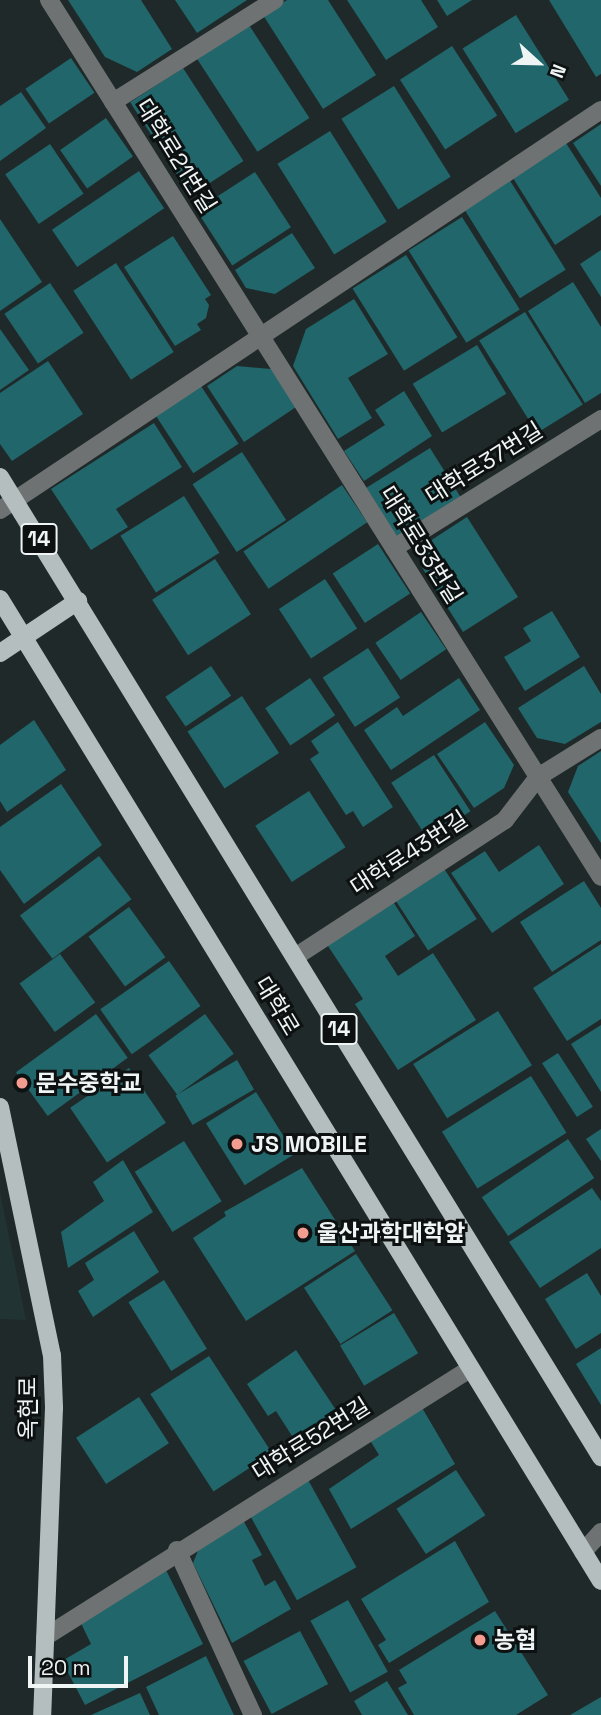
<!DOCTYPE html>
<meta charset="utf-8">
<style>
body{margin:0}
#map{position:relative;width:601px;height:1715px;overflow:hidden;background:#202929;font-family:"Space Grotesk","Noto Sans KR",sans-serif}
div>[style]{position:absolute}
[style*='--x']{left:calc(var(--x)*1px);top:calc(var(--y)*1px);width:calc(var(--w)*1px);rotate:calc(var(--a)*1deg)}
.built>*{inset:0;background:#223334}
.building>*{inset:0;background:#20666a;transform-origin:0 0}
.minor>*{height:18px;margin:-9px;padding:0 9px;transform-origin:9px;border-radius:9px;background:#6e7272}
.major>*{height:18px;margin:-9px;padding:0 9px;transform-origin:9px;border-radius:9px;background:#b5bebe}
.dots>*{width:19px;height:19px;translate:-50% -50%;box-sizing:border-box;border:4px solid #0d1111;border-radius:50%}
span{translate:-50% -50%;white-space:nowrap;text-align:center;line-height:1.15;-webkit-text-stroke:6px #0d1111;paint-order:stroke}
.shield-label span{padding:2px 5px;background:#0d1111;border:2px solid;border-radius:5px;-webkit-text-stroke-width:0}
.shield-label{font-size:21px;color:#eff5f5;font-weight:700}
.street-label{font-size:23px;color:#eff5f5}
.poi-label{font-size:23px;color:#eff5f5;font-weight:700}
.left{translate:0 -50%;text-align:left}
.north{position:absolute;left:503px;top:28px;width:70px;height:70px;-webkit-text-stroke:5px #0d1111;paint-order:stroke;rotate:112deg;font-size:19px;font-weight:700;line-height:28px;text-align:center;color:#eff5f5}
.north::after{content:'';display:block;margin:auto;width:24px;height:32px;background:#eff5f5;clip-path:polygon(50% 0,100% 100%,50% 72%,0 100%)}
.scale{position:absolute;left:28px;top:1656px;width:100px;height:32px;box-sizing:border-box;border:4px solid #eff5f5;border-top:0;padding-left:9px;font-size:21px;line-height:24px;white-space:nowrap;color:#eff5f5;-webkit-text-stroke:5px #0d1111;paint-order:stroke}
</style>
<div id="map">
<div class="built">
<div style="clip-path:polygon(0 1192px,26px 1320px,0 1319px)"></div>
</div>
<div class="building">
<div style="clip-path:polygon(68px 0,141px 0,172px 49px,137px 72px,105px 57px)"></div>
<div style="clip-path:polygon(175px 0,247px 0,197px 33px)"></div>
<div style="clip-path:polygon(287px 0,328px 0,376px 75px,323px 109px,263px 15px)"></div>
<div style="clip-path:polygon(347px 0,421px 0,438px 27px,386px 60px)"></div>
<div style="clip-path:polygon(437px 0,472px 0,447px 16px)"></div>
<div style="clip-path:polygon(549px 0,601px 0,601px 74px,596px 77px)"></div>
<div style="left:516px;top:15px;width:100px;height:63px;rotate:58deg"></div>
<div style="left:249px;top:25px;width:111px;height:62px;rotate:57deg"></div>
<div style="left:452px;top:46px;width:83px;height:62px;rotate:57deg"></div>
<div style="left:71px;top:58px;width:42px;height:55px;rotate:56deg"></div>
<div style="left:183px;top:68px;width:111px;height:63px;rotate:57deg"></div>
<div style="left:394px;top:86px;width:107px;height:62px;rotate:58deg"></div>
<div style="clip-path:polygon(21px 92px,46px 128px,0 161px,0 106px)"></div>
<div style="left:106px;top:118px;width:47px;height:56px;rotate:55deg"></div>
<div style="clip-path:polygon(601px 124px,601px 186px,573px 143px)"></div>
<div style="left:330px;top:131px;width:107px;height:62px;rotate:58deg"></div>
<div style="clip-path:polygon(566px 143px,601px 198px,601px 215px,555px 245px,513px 178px)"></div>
<div style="left:50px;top:144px;width:60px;height:54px;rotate:56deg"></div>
<div style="left:139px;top:171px;width:45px;height:105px;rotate:56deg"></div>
<div style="left:255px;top:172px;width:66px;height:70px;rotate:57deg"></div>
<div style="left:509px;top:179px;width:107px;height:54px;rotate:58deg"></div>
<div style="left:462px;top:217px;width:109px;height:63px;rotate:58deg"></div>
<div style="clip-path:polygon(0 219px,42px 282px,0 311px)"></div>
<div style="clip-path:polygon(292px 233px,315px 268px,275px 294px,246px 288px,235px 270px)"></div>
<div style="clip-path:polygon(173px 236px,211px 295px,205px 299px,209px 305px,206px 318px,197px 324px,201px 330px,175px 346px,124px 267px)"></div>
<div style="clip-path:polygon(601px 250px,601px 297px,580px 264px)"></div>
<div style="left:406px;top:255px;width:97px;height:63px;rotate:58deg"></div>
<div style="left:116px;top:263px;width:106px;height:51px;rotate:57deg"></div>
<div style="clip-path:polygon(573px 282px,601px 327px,601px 393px,585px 403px,528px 311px)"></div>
<div style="left:50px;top:283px;width:60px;height:55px;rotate:56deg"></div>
<div style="clip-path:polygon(354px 299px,388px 354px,348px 378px,372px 418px,338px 439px,293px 366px,306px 329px)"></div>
<div style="left:525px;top:312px;width:109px;height:54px;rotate:58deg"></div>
<div style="clip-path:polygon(0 329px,29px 370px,0 390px)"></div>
<div style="left:477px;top:345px;width:57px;height:75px;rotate:59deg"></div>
<div style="clip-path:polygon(48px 361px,83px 414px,12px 461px,0 444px,0 393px)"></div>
<div style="clip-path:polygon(237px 366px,271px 369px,296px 407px,244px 442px,207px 386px)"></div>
<div style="left:201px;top:386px;width:69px;height:54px;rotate:57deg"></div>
<div style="clip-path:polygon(404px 391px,432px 436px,364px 481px,344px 451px,385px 425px,375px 410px)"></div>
<div style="clip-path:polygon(154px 423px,182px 467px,116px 509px,128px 527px,91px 550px,51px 489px)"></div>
<div style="left:430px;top:448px;width:58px;height:75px;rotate:58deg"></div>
<div style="left:242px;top:452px;width:81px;height:59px;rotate:57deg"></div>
<div style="left:342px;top:485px;width:45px;height:119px;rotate:56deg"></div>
<div style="left:184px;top:496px;width:67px;height:75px;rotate:58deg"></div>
<div style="clip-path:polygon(467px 517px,518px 597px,463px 632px,421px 566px,430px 541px)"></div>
<div style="left:378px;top:544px;width:59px;height:54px;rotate:57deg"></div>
<div style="left:215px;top:559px;width:66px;height:75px;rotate:57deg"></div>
<div style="left:325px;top:579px;width:59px;height:55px;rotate:57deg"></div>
<div style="clip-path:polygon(552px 611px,580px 657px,525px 691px,504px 657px,531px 641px,523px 628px)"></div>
<div style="left:421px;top:612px;width:45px;height:55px;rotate:56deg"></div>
<div style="left:368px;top:648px;width:59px;height:54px;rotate:57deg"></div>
<div style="left:211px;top:666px;width:36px;height:55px;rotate:56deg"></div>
<div style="clip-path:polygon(584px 666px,601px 694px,601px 722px,565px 744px,537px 738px,518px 708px)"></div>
<div style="left:310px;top:678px;width:45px;height:54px;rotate:56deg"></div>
<div style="clip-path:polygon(459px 678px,480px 710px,391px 770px,364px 730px,397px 707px,403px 716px)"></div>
<div style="left:242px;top:696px;width:68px;height:65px;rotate:57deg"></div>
<div style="clip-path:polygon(34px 720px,66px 770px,7px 812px,0 801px,0 745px)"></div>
<div style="clip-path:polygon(338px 722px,393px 807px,363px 827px,353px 811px,346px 815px,310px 759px,319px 753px,311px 741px)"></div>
<div style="clip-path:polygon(485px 722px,514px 765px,504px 788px,474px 808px,437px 754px)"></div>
<div style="clip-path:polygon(601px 751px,601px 843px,568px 792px,578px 766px)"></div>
<div style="left:434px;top:755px;width:67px;height:51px;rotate:57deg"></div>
<div style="clip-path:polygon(61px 784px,102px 845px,24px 904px,0 870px,0 827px)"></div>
<div style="left:309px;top:791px;width:67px;height:64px;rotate:57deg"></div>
<div style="clip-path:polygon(539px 845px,564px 884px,492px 933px,451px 873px,485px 851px,499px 872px)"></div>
<div style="left:99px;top:856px;width:54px;height:99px;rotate:53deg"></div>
<div style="left:443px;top:867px;width:62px;height:58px;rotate:57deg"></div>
<div style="clip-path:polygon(584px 881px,601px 908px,601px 940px,552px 972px,520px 922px)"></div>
<div style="clip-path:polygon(392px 900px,415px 936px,385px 956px,398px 976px,433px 953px,476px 1020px,398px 1070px,355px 1004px,363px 999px,326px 943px)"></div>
<div style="left:129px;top:907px;width:62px;height:50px;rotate:54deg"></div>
<div style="clip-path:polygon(601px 944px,601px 1019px,567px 1041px,533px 988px)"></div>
<div style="left:60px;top:954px;width:60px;height:50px;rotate:54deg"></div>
<div style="left:169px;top:961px;width:55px;height:84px;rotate:55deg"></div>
<div style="left:498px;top:1011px;width:64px;height:100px;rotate:58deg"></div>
<div style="left:96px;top:1014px;width:54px;height:99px;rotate:54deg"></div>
<div style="left:205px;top:1014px;width:49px;height:70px;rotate:54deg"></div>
<div style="clip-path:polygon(601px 1025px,601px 1092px,571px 1044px)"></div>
<div style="left:558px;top:1053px;width:64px;height:19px;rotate:57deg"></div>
<div style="left:237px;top:1060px;width:34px;height:71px;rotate:60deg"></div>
<div style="left:129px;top:1068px;width:66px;height:71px;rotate:56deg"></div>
<div style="left:531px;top:1076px;width:67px;height:105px;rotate:58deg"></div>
<div style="left:256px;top:1092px;width:73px;height:59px;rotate:58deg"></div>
<div style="clip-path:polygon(601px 1129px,601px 1161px,586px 1139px)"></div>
<div style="left:568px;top:1139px;width:47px;height:104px;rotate:56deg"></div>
<div style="left:184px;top:1141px;width:71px;height:58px;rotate:58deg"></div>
<div style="clip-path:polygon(123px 1160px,153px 1212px,68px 1268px,61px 1232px,104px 1201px,93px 1182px)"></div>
<div style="clip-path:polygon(302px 1168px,355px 1251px,246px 1321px,193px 1238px,226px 1216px,224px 1212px)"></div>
<div style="clip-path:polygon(592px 1188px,601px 1201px,601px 1248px,540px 1288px,509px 1242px)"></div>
<div style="clip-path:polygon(134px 1231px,159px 1272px,93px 1317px,78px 1291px,94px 1280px,85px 1263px)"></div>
<div style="left:356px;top:1254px;width:67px;height:62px;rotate:57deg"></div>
<div style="clip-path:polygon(587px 1273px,601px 1296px,601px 1333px,576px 1349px,545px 1299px)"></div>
<div style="left:164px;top:1280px;width:81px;height:42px;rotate:58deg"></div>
<div style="left:394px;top:1313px;width:47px;height:63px;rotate:59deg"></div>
<div style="clip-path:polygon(601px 1348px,601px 1405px,576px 1364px)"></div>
<div style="clip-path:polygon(296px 1350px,336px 1410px,294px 1439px,276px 1411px,268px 1416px,247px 1384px)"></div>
<div style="left:209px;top:1356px;width:116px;height:70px;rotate:57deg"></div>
<div style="left:139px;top:1397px;width:55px;height:75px;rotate:57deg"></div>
<div style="clip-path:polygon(421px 1406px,455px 1464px,351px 1529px,329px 1489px,379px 1455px,368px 1437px)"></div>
<div style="left:456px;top:1470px;width:54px;height:71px;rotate:57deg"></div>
<div style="left:307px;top:1478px;width:102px;height:68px;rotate:61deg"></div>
<div style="clip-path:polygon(242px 1518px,262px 1555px,252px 1560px,265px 1586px,275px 1580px,291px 1609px,232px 1643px,193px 1563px,202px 1541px)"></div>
<div style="clip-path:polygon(455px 1541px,489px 1602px,389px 1663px,378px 1645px,386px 1640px,361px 1599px)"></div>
<div style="clip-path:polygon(166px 1570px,203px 1644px,85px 1705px,62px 1661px,91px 1644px,78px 1617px)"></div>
<div style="left:348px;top:1600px;width:82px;height:43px;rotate:61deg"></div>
<div style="clip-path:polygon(495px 1611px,548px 1695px,516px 1715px,414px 1715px,398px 1688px,407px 1683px,399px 1670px)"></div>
<div style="left:300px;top:1631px;width:60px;height:64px;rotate:62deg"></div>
<div style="clip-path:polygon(206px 1656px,234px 1715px,159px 1715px,146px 1687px)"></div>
<div style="clip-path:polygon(387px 1681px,408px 1715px,362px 1715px,354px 1701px)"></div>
<div style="clip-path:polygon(140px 1693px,150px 1715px,91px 1715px)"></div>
<div style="clip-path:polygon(601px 1697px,601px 1715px,570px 1715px)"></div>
</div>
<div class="minor">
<div style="--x:49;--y:0;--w:1036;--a:57.81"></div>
<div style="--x:113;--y:102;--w:191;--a:-32.2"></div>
<div style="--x:0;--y:510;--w:722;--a:-33.65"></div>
<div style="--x:394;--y:548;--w:244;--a:-31.9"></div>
<div style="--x:295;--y:957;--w:251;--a:-33.1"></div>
<div style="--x:505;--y:820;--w:54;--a:-52.5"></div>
<div style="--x:538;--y:777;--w:74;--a:-31.8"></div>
<div style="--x:177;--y:1550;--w:182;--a:65.3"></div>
<div style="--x:583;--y:1552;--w:27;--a:-48"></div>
<div style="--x:45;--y:1637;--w:502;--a:-32.24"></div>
</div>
<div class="major">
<div style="--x:0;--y:477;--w:1150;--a:58.48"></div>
<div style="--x:0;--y:599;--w:1151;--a:58.53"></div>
<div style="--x:0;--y:653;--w:94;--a:-33.7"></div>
<div style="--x:0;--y:1107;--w:253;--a:78.2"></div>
<div style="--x:52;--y:1355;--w:53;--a:87.8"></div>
<div style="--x:54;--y:1408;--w:307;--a:92.2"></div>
</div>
<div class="dots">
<div style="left:22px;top:1083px;background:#f59c90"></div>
<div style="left:237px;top:1144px;background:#f59c90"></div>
<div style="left:303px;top:1233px;background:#f59c90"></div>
<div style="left:480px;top:1640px;background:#f59c90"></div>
</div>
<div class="shield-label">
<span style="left:39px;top:539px">14</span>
<span style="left:339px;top:1029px">14</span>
</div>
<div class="street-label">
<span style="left:176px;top:156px;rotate:58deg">대학로21번길</span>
<span style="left:484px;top:463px;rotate:-32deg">대학로37번길</span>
<span style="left:421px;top:545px;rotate:58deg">대학로33번길</span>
<span style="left:409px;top:853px;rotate:-33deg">대학로43번길</span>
<span style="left:277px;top:1006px;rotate:59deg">대학로</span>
<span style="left:28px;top:1408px;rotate:-90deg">옥현로</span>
<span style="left:311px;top:1439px;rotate:-32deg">대학로52번길</span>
</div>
<div class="poi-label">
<span class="left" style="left:36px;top:1083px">문수중학교</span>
<span class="left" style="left:251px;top:1144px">JS MOBILE</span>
<span class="left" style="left:317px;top:1233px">울산과학대학앞</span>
<span class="left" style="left:494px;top:1640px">농협</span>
</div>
<div class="north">N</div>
<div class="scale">20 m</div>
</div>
